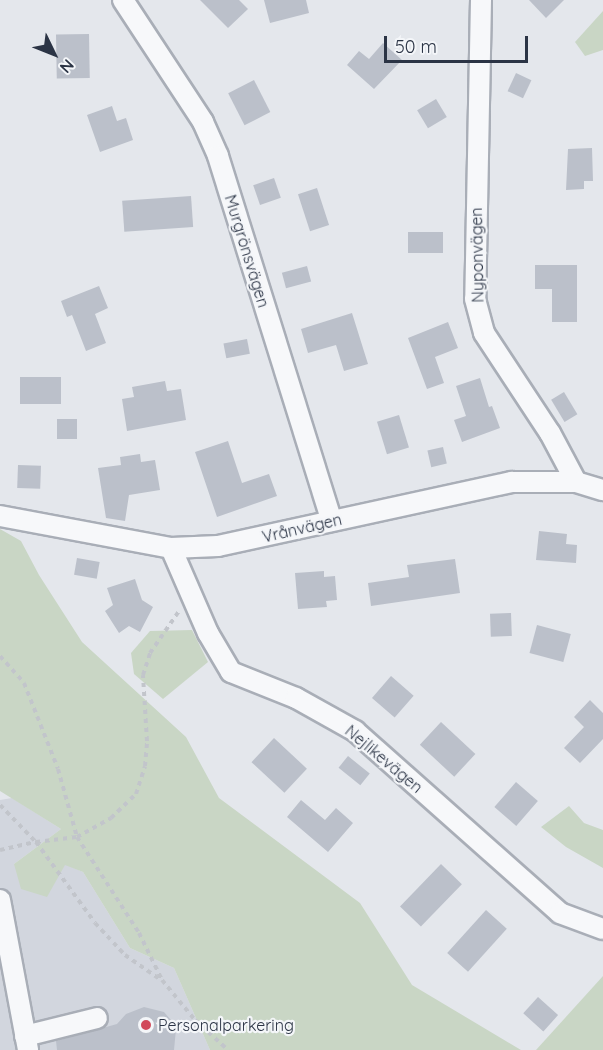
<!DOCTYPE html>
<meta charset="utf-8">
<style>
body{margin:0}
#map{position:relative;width:603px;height:1050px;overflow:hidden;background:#e4e7ec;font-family:Quicksand,sans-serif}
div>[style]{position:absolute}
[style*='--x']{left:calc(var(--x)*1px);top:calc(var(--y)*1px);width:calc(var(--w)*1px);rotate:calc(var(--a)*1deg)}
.built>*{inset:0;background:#d2d6de}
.green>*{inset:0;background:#c9d6c5}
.building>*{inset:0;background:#bbc0ca;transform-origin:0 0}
.path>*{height:4px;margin-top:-2px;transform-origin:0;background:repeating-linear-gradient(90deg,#c2c5cb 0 4.5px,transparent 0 9px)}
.roads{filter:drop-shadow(2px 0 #a9aeb7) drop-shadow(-2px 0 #a9aeb7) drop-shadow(0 2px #a9aeb7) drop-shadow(0 -2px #a9aeb7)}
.minor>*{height:20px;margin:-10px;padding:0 10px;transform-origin:10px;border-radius:10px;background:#f7f8fa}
.dots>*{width:16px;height:16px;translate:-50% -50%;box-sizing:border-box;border:3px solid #f4f6f9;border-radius:50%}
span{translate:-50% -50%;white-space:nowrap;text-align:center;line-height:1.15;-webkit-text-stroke:4.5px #f4f6f9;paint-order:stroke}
.street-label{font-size:16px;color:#2b3445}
.poi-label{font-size:16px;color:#2b3445}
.left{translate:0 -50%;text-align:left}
.north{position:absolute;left:24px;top:24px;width:60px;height:60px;-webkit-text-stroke:4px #f4f6f9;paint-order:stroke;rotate:133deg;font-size:16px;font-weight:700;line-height:24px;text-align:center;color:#2b3445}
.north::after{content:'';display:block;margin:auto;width:21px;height:27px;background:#2b3445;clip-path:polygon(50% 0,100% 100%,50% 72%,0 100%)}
.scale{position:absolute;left:384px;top:36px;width:144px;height:27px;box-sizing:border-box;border:3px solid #2b3445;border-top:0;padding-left:8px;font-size:18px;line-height:21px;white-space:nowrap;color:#2b3445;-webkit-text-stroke:4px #f4f6f9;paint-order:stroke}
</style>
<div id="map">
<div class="built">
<div style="clip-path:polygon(12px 798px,61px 829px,14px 864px,65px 864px,83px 872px,130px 948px,174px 968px,210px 1050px,0 1050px,0 800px)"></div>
</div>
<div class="green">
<div style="clip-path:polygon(603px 11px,603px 50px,585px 56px,575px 42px)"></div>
<div style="clip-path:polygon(0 529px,21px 541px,39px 575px,82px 642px,186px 737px,219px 798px,360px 903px,412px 985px,521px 1050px,210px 1050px,174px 968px,130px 948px,83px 872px,65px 865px,47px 897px,21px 889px,14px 864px,61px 829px,0 791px)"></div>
<div style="clip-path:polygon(192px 630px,208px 662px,163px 699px,134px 674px,131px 653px,150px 631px)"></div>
<div style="clip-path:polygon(569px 806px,584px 823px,603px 830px,603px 868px,566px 847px,541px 827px)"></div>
<div style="clip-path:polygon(603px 976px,603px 1050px,536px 1050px)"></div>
</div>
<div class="building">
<div style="clip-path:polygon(200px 0,239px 0,248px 9px,228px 28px)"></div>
<div style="clip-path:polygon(264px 0,306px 0,309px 13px,270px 23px)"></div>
<div style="clip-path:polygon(529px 0,564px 0,546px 18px)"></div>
<div style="left:89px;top:34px;width:44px;height:33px;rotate:89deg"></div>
<div style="clip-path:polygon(383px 43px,402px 60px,374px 89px,347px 65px,359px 51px,369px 59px)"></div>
<div style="left:516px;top:73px;width:17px;height:20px;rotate:25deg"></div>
<div style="left:254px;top:80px;width:36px;height:29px;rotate:63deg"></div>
<div style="left:436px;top:99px;width:21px;height:22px;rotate:59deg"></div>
<div style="clip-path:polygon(112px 106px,117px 121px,126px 118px,133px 140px,100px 152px,87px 115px)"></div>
<div style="clip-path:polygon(592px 148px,593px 181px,584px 181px,584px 189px,566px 190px,568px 149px)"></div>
<div style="left:274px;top:178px;width:21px;height:22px;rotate:71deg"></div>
<div style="left:317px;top:188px;width:39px;height:20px;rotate:72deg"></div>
<div style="left:191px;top:196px;width:31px;height:69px;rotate:86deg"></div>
<div style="left:408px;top:232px;width:35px;height:21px"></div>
<div style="clip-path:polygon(535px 265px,577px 265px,577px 322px,552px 322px,552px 289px,535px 289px)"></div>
<div style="left:307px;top:266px;width:16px;height:26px;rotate:75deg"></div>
<div style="clip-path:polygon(99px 286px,108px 308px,95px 314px,106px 343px,86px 351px,72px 315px,67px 317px,61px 301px)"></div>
<div style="clip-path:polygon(352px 313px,368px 364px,344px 371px,336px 345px,308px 353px,301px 329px)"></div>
<div style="clip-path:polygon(448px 322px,458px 348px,435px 357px,444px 383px,427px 389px,408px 338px)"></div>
<div style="left:247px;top:339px;width:15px;height:24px;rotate:79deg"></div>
<div style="left:20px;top:377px;width:41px;height:27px"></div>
<div style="clip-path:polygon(480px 378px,489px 407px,492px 406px,500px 428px,462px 442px,454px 420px,466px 416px,456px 386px)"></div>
<div style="clip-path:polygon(165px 381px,167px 391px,181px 389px,186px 420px,127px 431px,122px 399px,134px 397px,132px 387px)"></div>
<div style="left:564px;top:392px;width:26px;height:15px;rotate:59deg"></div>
<div style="left:399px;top:415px;width:34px;height:23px;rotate:73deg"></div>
<div style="left:57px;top:419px;width:20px;height:20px"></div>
<div style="clip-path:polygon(228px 441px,242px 483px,269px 474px,277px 496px,217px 517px,195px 452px)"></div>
<div style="left:443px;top:447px;width:17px;height:16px;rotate:77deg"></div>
<div style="clip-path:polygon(140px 454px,141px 462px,155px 460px,160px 490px,129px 495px,125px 521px,106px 518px,98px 468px,121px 465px,120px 457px)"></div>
<div style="left:18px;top:465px;width:23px;height:23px;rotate:2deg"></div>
<div style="clip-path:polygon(539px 531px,567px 534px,566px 544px,577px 545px,576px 563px,536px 560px)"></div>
<div style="left:77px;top:558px;width:23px;height:17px;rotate:10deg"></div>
<div style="clip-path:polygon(455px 559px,460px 593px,371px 606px,368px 583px,409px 577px,407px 565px)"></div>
<div style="clip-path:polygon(324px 571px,324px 577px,335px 576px,337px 600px,326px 601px,327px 607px,298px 609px,295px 573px)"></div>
<div style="clip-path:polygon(135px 579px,142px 600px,153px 607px,140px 632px,129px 626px,119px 633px,105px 611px,113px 605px,107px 588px)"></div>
<div style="left:511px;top:613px;width:23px;height:21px;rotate:88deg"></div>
<div style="left:537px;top:625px;width:35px;height:29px;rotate:15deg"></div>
<div style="left:391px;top:676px;width:30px;height:29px;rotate:41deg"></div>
<div style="clip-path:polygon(590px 700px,603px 713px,603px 739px,580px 763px,564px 748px,584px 727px,574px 717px)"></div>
<div style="left:441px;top:722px;width:47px;height:31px;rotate:43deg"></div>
<div style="left:274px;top:738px;width:45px;height:33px;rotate:43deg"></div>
<div style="left:348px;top:756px;width:28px;height:15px;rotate:39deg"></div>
<div style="left:516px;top:782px;width:29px;height:33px;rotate:41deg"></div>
<div style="clip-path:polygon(301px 800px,325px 820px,336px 808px,353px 823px,328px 852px,287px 817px)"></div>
<div style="left:441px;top:864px;width:29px;height:59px;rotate:44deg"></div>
<div style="left:486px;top:910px;width:28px;height:58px;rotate:42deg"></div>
<div style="left:538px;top:997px;width:27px;height:22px;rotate:42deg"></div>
<div style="clip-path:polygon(144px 1007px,164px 1012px,171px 1020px,176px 1029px,174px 1050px,57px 1050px,56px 1041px,117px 1024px,126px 1014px)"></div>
</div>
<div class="path">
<div style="--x:0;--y:656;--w:36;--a:48"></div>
<div style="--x:24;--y:683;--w:92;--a:68.4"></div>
<div style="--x:58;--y:769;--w:71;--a:74.4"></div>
<div style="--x:77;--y:837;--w:114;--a:57.1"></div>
<div style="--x:139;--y:933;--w:52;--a:63.9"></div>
<div style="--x:162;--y:980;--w:52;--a:50.5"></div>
<div style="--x:195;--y:1020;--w:45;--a:42.3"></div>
<div style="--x:0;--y:805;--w:52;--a:45.8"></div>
<div style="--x:36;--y:842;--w:100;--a:53.9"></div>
<div style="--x:95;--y:923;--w:44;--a:46.8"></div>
<div style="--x:125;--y:955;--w:44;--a:34.8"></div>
<div style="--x:0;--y:850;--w:37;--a:-13"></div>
<div style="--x:36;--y:842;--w:41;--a:-7"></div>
<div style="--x:77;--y:837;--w:39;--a:-29"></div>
<div style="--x:111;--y:818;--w:35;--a:-44"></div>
<div style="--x:136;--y:794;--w:29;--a:-72"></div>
<div style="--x:145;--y:766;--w:25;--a:-85"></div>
<div style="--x:147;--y:741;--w:66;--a:-93.5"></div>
<div style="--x:143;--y:675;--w:23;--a:-72"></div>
<div style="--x:150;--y:653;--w:51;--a:-55.4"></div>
</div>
<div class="roads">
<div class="minor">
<div style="--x:123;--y:0;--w:146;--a:56.7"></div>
<div style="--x:203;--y:122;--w:37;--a:66"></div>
<div style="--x:218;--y:156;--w:382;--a:72.7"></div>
<div style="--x:481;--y:0;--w:299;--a:91.1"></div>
<div style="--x:475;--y:299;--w:35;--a:75"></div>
<div style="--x:484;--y:333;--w:120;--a:56.6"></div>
<div style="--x:550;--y:433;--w:55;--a:62"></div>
<div style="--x:0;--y:516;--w:174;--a:10.6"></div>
<div style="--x:171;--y:548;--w:47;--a:-2.4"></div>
<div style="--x:218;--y:546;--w:301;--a:-12.3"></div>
<div style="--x:512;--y:482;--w:64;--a:0"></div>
<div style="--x:576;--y:482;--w:28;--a:17"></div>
<div style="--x:171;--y:548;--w:93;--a:66.5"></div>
<div style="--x:208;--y:633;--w:45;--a:59.5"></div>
<div style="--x:231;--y:672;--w:70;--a:21.8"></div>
<div style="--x:296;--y:698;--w:68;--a:29.2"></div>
<div style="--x:355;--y:731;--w:274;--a:41.6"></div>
<div style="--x:560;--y:913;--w:46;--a:20.4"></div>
<div style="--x:0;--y:900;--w:153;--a:79.4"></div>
<div style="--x:25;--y:1036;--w:74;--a:-14"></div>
</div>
</div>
<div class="dots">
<div style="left:146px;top:1025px;background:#d1495b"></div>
</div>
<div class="street-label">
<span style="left:247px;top:251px;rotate:73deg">Murgrönsvägen</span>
<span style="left:477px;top:255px;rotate:-91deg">Nyponvägen</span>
<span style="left:302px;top:528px;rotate:-13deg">Vrånvägen</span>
<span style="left:384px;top:759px;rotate:40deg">Nejlikevägen</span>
</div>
<div class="poi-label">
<span class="left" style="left:158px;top:1025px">Personalparkering</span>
</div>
<div class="north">N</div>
<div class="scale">50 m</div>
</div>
